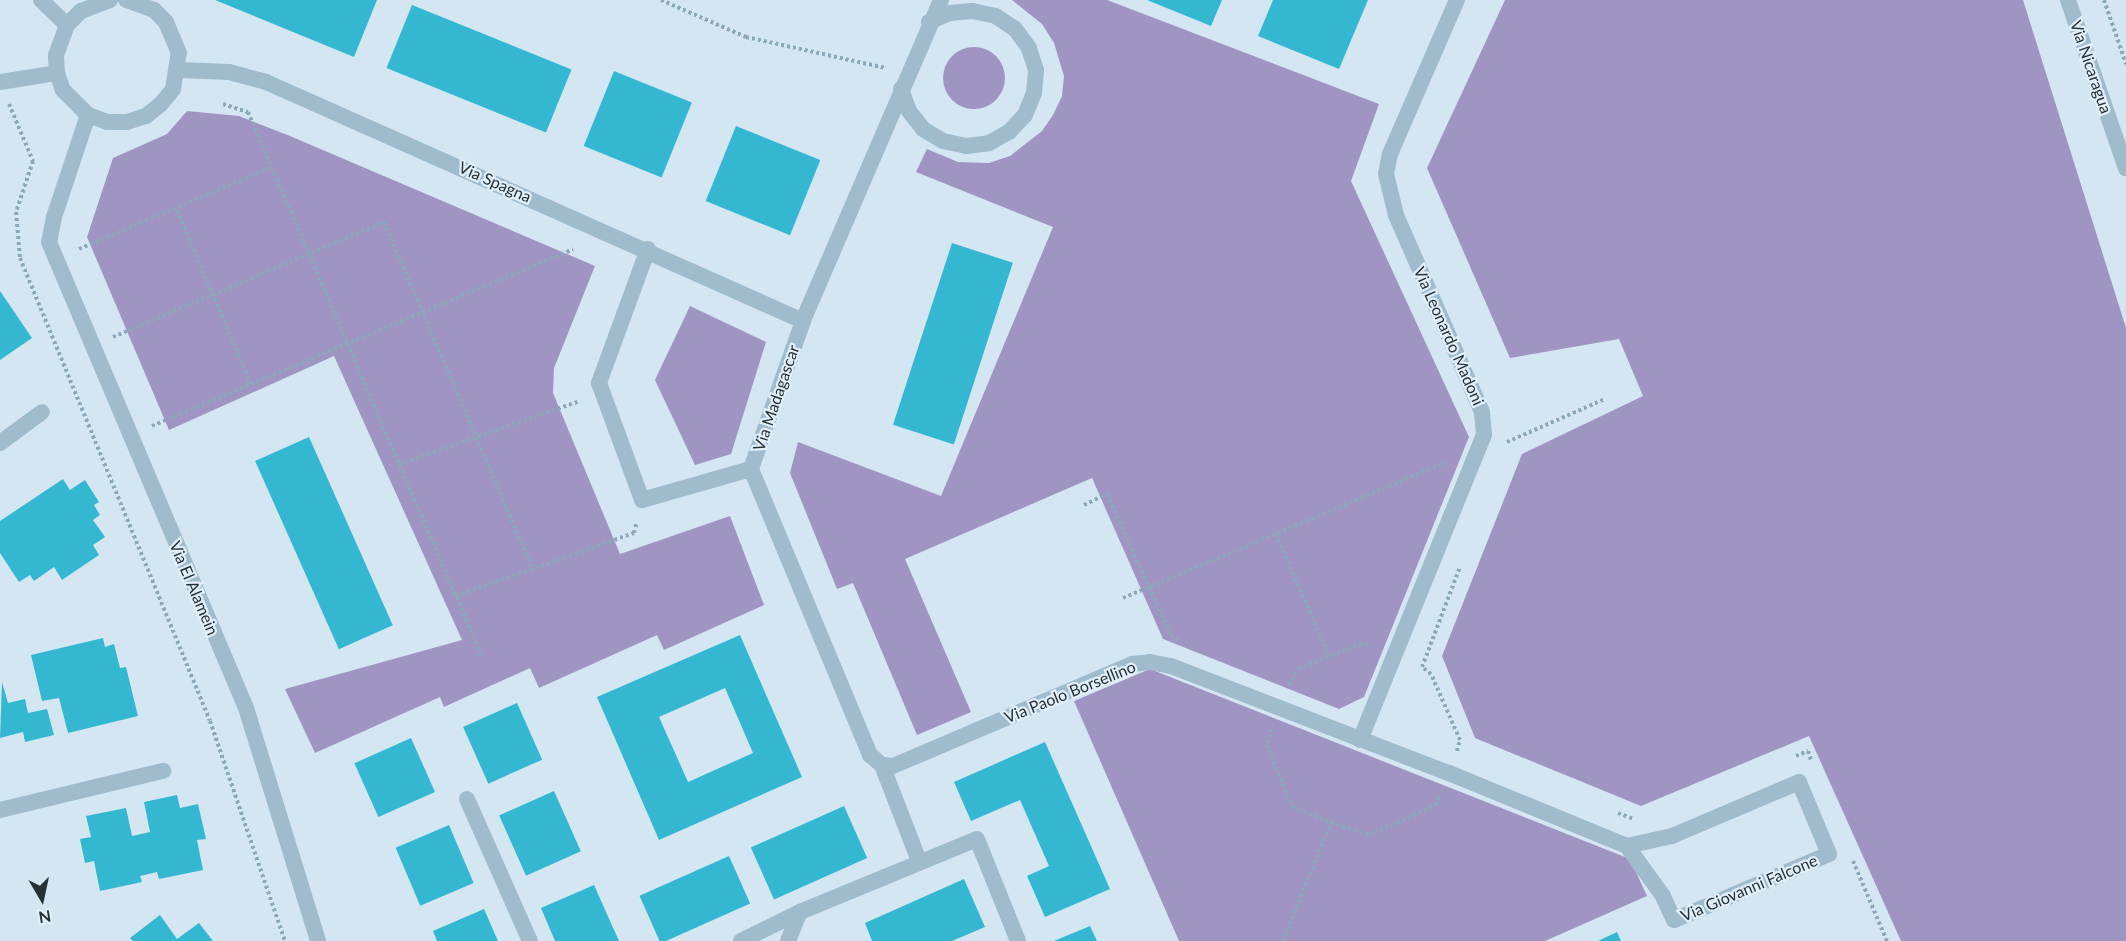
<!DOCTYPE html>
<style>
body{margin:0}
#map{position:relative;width:2126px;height:941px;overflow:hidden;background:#d5e6f3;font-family:Lato,sans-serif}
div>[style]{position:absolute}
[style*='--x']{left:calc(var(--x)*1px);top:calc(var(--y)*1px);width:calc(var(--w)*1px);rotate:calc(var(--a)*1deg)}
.green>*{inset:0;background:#a094c3}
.round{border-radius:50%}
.building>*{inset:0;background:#34b8d2;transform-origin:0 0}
.path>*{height:4px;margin-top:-2px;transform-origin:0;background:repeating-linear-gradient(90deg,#8aa8b8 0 3px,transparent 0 6px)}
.service>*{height:16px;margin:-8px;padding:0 8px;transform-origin:8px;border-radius:8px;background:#a0bbcc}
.minor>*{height:16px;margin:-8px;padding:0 8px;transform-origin:8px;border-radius:8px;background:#a0bbcc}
.tertiary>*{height:16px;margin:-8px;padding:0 8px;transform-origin:8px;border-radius:8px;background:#a0bbcc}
span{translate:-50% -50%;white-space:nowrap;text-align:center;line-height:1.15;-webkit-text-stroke:4.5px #e1effb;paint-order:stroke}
.street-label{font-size:16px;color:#243135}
.north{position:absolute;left:12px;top:869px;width:60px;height:60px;-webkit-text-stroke:4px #e1effb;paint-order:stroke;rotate:171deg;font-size:16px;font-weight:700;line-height:24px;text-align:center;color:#243135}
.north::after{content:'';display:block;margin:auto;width:21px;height:27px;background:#243135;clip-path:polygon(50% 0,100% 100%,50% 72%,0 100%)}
</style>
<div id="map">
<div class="green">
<div style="clip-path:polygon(1012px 0,1107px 0,1379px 104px,1351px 181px,1469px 437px,1364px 697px,1339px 709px,1163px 639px,1092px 478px,905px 559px,971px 712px,917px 735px,853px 583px,837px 589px,790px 473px,798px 442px,941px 496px,1053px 227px,916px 172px,927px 149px,958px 162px,989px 163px,1010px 156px,1042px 131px,1053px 115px,1062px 96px,1064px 76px,1054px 43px,1042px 24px)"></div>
<div style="clip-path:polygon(1505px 0,2023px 0,2126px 328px,2126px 941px,1901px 941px,1809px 736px,1641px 806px,1475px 738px,1442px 656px,1522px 454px,1643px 396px,1619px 339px,1510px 358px,1427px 168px)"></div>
<div class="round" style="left:943px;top:47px;width:62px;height:62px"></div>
<div style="clip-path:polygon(187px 111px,239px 116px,290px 136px,595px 266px,554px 368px,553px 393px,620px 554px,730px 516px,764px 605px,664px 650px,657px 635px,539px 688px,530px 668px,444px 707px,440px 697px,315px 753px,285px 689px,462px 640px,334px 356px,169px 430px,87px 237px,113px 158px,167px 134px)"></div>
<div style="clip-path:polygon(690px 306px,766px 342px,731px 454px,695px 465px,655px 380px)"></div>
<div style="clip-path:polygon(1150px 669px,1630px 859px,1647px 896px,1545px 941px,1179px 941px,1074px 701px)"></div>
</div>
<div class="building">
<div style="clip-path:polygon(215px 0,377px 0,354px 57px)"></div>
<div style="clip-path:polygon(1147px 0,1222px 0,1211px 26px)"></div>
<div style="clip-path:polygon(1273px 0,1368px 0,1339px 69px,1258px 36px)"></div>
<div style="left:412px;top:5px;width:172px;height:68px;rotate:22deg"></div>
<div style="left:614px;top:71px;width:84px;height:81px;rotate:22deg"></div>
<div style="left:736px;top:126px;width:91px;height:81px;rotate:22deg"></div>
<div style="left:952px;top:243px;width:64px;height:191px;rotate:18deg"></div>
<div style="clip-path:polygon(0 291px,32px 338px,0 360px)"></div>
<div style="left:309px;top:437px;width:206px;height:59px;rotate:66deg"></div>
<div style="clip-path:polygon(63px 479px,70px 490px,85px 480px,99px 502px,94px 505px,100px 515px,93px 520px,105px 537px,93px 545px,99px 555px,62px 580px,54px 567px,34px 581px,30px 575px,19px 582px,0 553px,0 521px)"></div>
<div style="clip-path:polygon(evenodd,740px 635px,802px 777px,659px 840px,597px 697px,740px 635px,725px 688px,753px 753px,688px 782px,659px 717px,725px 688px)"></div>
<div style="clip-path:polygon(103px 638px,105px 647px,114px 644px,120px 668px,126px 667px,138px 716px,68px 733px,59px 698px,42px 701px,31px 655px)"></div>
<div style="clip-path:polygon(2px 682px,8px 703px,25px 699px,28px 713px,47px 709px,54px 735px,25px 742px,23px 732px,0 738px)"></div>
<div style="left:517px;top:703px;width:62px;height:59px;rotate:66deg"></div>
<div style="left:411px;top:738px;width:59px;height:62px;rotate:66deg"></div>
<div style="clip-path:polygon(1045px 742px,1110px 889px,1045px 917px,1027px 876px,1049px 866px,1020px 800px,971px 821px,954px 782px)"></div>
<div style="left:554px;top:791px;width:66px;height:60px;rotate:66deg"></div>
<div style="clip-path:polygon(177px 795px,180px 808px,198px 804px,206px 839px,197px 840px,203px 870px,159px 879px,157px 872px,140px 876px,142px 882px,100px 891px,94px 861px,85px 863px,80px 839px,91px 837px,86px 816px,126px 808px,132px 836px,150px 832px,144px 802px)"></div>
<div style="left:844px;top:806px;width:57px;height:102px;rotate:66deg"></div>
<div style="left:449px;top:825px;width:63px;height:58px;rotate:67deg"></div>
<div style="left:729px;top:856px;width:52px;height:98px;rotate:66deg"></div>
<div style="clip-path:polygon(964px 879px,985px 927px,952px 941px,872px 941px,865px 923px)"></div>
<div style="clip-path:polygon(594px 885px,619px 941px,555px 941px,541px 908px)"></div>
<div style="clip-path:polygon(484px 909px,498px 941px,437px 941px,433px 931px)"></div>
<div style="clip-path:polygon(160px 915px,177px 939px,199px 923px,213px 941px,133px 941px,130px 938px)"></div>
<div style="clip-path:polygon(1090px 926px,1097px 941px,1054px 941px)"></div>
<div style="clip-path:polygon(1617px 932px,1621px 941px,1598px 941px)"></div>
</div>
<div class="path">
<div style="--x:661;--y:0;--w:93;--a:23.5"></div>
<div style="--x:746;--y:37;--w:143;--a:12.5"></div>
<div style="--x:2104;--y:0;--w:68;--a:71"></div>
<div style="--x:9;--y:104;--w:62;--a:67.2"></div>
<div style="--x:33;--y:161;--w:54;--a:108.4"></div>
<div style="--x:16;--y:212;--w:46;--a:85"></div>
<div style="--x:20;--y:258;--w:500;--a:67.69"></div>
<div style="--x:210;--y:721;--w:232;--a:71.2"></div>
<div style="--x:223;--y:104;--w:26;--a:18"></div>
<div style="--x:248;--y:112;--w:595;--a:66.75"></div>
<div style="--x:79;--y:249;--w:210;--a:-23"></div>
<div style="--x:113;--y:337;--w:294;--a:-23"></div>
<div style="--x:384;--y:222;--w:378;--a:66.8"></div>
<div style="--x:251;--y:384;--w:349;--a:-22.7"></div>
<div style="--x:152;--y:426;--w:108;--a:-23"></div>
<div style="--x:251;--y:384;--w:191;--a:-113.1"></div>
<div style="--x:1507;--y:442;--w:107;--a:-23.7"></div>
<div style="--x:399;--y:464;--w:192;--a:-19.2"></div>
<div style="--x:1084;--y:505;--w:25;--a:-26"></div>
<div style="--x:1107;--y:494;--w:155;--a:65.6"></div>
<div style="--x:1171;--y:635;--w:11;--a:34"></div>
<div style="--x:1276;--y:534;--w:133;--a:66.5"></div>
<div style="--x:456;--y:596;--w:189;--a:-19.5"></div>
<div style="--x:634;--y:533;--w:11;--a:-75"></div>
<div style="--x:1123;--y:598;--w:350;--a:-22.8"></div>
<div style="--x:1289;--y:685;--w:18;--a:-61"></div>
<div style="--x:1298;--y:669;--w:67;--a:-22"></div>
<div style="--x:1360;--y:644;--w:12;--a:9"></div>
<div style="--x:1272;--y:729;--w:17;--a:107"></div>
<div style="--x:1267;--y:745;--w:67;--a:68"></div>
<div style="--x:1292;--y:807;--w:42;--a:21"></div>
<div style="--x:1457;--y:751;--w:11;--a:-75"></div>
<div style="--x:1460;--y:740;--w:72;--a:-113.7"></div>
<div style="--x:1431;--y:674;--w:11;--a:-142"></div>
<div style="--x:1422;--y:667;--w:107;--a:-69.2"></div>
<div style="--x:1796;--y:756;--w:13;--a:-23"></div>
<div style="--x:1808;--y:751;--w:9;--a:72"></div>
<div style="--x:1618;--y:813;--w:17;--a:21"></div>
<div style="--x:1853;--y:861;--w:87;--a:67"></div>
<div style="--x:1283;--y:941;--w:128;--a:-68"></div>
<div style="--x:1331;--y:822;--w:40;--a:18.9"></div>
<div style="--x:1369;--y:835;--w:73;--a:-24.1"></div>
<div style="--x:1436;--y:805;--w:10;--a:-66"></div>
</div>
<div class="service">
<div style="--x:901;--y:89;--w:23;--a:70"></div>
<div style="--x:909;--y:111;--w:23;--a:52"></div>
<div style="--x:923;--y:129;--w:23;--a:31"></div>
<div style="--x:943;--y:141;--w:24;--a:12"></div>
<div style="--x:966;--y:146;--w:23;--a:-7"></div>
<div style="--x:989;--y:143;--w:23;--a:-29"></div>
<div style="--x:1009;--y:132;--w:23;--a:-47"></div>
<div style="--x:1025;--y:115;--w:24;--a:-68"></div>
<div style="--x:1034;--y:93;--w:23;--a:-85"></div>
<div style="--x:1036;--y:70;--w:23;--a:-108"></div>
<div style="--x:1029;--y:48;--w:24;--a:-126"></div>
<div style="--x:1015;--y:29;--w:23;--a:-146"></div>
<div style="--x:996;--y:16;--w:24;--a:-168"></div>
<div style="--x:973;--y:11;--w:23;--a:175"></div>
<div style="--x:950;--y:13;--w:23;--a:157"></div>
<div style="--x:648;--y:249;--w:143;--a:110.1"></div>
<div style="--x:599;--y:383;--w:125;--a:69.8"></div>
<div style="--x:642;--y:500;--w:113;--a:-15.9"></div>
<div style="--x:0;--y:443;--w:52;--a:-36.4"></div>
<div style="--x:882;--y:765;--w:103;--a:68.9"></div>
<div style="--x:1799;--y:782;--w:78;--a:67.4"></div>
<div style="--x:1829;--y:854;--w:168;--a:156.9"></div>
<div style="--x:1674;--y:920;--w:26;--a:-115"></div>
<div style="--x:1663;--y:896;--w:62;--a:-125.8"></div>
<div style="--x:1627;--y:846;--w:46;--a:-12.5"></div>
<div style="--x:1672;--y:836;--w:138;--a:-23"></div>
<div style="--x:467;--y:799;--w:155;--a:66.1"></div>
<div style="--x:0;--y:810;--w:168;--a:-13.5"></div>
<div style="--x:741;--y:941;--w:66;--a:-26.2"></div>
<div style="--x:800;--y:912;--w:191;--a:-22.4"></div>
<div style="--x:977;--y:839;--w:110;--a:68.1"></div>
<div style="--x:788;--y:941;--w:31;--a:-68"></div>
</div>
<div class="minor">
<div style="--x:41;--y:0;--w:36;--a:44"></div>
<div style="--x:110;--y:0;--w:31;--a:159"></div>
<div style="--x:81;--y:11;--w:20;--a:135"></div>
<div style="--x:67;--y:25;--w:33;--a:110"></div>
<div style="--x:56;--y:56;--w:17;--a:87"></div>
<div style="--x:57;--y:73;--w:18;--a:71"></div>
<div style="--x:63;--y:90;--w:35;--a:45"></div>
<div style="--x:88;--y:115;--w:20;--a:20"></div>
<div style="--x:107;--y:122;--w:20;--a:0"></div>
<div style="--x:127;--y:122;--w:20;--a:-18"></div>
<div style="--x:146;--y:116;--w:19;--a:-39"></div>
<div style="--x:161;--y:104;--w:19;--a:-51"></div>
<div style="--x:173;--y:89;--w:36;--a:-81"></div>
<div style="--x:179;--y:53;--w:34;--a:-113"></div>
<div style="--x:166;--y:22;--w:17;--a:-135"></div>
<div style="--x:154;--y:10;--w:30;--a:-160"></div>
<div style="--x:941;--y:0;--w:349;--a:113.3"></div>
<div style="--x:803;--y:321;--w:157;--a:109.4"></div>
<div style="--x:751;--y:469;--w:310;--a:67.4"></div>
<div style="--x:870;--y:755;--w:16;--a:40"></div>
<div style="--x:882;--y:765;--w:11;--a:5"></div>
<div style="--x:893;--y:766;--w:260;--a:-23.1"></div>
<div style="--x:1132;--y:664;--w:18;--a:-6"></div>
<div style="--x:1150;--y:662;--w:21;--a:11"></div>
<div style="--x:1171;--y:666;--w:298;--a:21.1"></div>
<div style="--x:1449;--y:773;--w:192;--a:22.3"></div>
<div style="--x:179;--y:70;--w:50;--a:2.3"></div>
<div style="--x:229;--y:72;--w:38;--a:15"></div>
<div style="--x:266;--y:82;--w:588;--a:23.99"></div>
<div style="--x:0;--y:82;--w:58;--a:-9"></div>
<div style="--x:88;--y:115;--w:108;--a:108.4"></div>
<div style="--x:54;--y:217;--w:25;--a:101"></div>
<div style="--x:49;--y:242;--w:506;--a:67.08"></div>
<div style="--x:246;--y:708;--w:244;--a:72.8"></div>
<div style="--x:1360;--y:740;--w:329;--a:-67.9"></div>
<div style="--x:1484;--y:435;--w:23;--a:-95"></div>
<div style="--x:1482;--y:412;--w:215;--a:-113.6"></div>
<div style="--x:1396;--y:215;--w:42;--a:-103.7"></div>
<div style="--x:1386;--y:174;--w:20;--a:-79"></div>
<div style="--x:1390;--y:154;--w:168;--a:-66.5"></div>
</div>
<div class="tertiary">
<div style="--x:2068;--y:0;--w:178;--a:71"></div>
</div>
<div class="street-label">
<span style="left:2091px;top:67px;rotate:71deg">Via Nicaragua</span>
<span style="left:495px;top:182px;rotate:24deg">Via Spagna</span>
<span style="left:1449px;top:336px;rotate:66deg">Via Leonardo Madoni</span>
<span style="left:776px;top:398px;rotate:-71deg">Via Madagascar</span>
<span style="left:194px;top:588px;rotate:67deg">Via El Alamein</span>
<span style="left:1070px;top:692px;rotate:-22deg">Via Paolo Borsellino</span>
<span style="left:1749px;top:888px;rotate:-23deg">Via Giovanni Falcone</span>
</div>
<div class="north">N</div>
</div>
